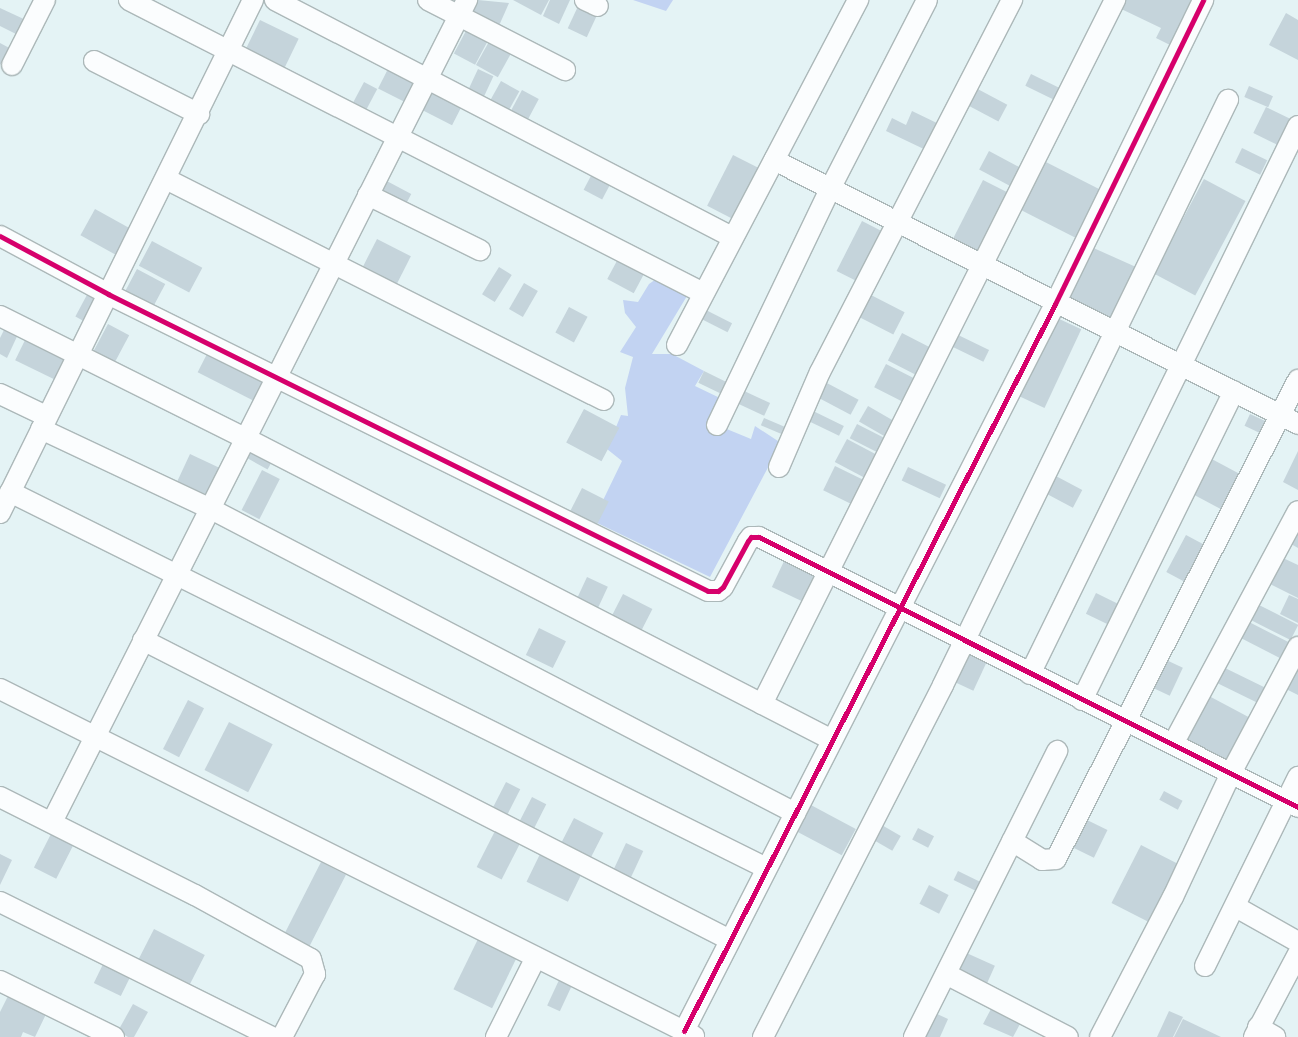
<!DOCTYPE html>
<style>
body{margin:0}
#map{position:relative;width:1298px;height:1037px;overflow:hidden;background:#e4f3f5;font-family:Montserrat,sans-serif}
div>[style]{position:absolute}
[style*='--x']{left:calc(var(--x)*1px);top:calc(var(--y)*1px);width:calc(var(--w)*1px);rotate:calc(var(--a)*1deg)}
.water>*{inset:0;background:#c2d3f2}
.building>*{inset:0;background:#c5d4db;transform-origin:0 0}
.roads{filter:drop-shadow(1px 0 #acb8b9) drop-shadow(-1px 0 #acb8b9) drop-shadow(0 1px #acb8b9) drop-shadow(0 -1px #acb8b9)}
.minor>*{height:20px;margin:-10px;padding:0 10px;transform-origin:10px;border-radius:10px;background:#fbfdfe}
.cycleway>*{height:5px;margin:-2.5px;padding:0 2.5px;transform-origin:2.5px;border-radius:2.5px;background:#d6006c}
span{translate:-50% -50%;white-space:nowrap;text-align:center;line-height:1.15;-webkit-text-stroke:4.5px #fff;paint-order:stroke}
</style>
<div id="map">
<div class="water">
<div style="clip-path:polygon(633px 0,673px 0,666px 11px)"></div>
<div style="clip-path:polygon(659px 277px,687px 296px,652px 354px,672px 354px,704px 371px,695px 386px,722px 399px,717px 425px,751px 439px,755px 426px,781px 443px,710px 577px,593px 521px,622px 461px,607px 449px,621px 415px,628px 416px,625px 388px,633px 357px,620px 352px,636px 327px,625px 313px,623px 300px,638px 302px,649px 284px)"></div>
</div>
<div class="building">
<div style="clip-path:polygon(478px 0,509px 3px,498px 28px,471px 15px)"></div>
<div style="clip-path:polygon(513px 0,549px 0,541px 15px)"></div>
<div style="clip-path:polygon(550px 0,570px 0,559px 24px,543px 16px)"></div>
<div style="clip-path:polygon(1118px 0,1191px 0,1170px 45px,1156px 38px,1161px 28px,1115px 6px)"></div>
<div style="left:580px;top:2px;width:21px;height:29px;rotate:25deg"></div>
<div style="clip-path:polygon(0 8px,28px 21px,20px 36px,0 26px)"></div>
<div style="clip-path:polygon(1286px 13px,1298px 20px,1298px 60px,1269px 45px)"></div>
<div style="left:260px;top:20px;width:43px;height:34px;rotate:26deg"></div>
<div style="left:468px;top:27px;width:24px;height:30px;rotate:28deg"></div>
<div style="left:491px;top:38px;width:25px;height:31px;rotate:29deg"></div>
<div style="clip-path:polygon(0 43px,15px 51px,7px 68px,0 64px)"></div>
<div style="left:389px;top:67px;width:35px;height:24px;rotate:27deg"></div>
<div style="left:478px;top:69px;width:17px;height:27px;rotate:25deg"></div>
<div style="left:1031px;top:74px;width:37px;height:13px;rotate:26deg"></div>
<div style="left:501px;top:81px;width:21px;height:29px;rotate:29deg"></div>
<div style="left:364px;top:82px;width:15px;height:24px;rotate:28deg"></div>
<div style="left:972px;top:86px;width:40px;height:19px;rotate:28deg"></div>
<div style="left:1249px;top:86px;width:26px;height:12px;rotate:23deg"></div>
<div style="left:434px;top:88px;width:33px;height:25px;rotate:27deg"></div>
<div style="left:522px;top:90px;width:19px;height:30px;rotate:28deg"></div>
<div style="left:1266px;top:107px;width:28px;height:29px;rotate:26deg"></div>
<div style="clip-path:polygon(912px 111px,941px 125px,928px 151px,886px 131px,892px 118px,906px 125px)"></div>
<div style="left:1242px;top:148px;width:28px;height:16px;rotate:26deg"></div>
<div style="left:989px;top:151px;width:41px;height:21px;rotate:28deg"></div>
<div style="left:733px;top:155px;width:30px;height:57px;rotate:27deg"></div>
<div style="left:1040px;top:159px;width:69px;height:54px;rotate:27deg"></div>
<div style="left:593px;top:172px;width:21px;height:20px;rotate:28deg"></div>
<div style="left:383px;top:179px;width:32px;height:18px;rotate:28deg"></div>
<div style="left:1204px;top:179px;width:47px;height:107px;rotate:28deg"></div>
<div style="left:983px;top:180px;width:30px;height:68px;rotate:27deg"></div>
<div style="left:95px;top:209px;width:49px;height:30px;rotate:29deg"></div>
<div style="left:862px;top:221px;width:28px;height:56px;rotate:27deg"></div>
<div style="left:377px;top:239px;width:38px;height:33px;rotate:27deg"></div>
<div style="left:152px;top:241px;width:57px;height:28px;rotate:28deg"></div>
<div style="left:1089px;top:246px;width:60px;height:61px;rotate:24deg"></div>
<div style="left:619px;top:257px;width:30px;height:25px;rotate:28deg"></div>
<div style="left:499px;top:267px;width:15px;height:32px;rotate:32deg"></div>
<div style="left:137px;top:269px;width:32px;height:30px;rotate:28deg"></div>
<div style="left:524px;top:283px;width:16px;height:30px;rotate:30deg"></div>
<div style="left:89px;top:291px;width:15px;height:29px;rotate:28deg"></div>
<div style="left:869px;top:294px;width:40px;height:25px;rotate:27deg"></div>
<div style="left:569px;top:307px;width:21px;height:29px;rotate:28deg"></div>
<div style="left:700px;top:307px;width:36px;height:10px;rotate:27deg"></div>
<div style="left:1055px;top:317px;width:29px;height:87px;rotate:25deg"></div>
<div style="clip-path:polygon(7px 324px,20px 330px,7px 358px,0 354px,0 338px)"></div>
<div style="left:108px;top:324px;width:24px;height:40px;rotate:28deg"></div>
<div style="left:902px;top:333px;width:35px;height:31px;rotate:27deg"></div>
<div style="left:954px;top:333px;width:39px;height:13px;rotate:26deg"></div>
<div style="left:27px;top:336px;width:48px;height:27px;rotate:26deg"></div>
<div style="left:209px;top:350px;width:65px;height:25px;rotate:27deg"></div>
<div style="left:886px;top:364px;width:37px;height:26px;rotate:27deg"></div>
<div style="left:704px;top:371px;width:30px;height:13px;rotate:26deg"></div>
<div style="left:825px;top:382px;width:38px;height:17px;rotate:28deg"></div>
<div style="left:742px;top:390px;width:31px;height:14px;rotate:25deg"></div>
<div style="left:868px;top:406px;width:34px;height:18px;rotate:30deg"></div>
<div style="left:807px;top:408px;width:41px;height:11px;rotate:26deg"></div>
<div style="left:584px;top:409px;width:40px;height:38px;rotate:28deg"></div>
<div style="left:1250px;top:414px;width:21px;height:13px;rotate:25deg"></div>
<div style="left:764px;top:418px;width:30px;height:8px;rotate:23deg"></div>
<div style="left:857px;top:424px;width:37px;height:16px;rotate:27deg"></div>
<div style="left:847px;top:439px;width:38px;height:26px;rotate:28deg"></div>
<div style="left:252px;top:446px;width:25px;height:13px;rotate:29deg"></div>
<div style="clip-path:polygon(1298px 451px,1298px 490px,1283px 482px)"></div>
<div style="left:190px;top:454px;width:40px;height:30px;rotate:25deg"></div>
<div style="left:1208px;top:457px;width:44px;height:40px;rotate:28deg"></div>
<div style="left:835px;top:466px;width:37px;height:27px;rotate:26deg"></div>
<div style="left:908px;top:467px;width:42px;height:15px;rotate:25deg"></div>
<div style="left:262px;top:470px;width:20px;height:45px;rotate:27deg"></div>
<div style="left:1054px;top:475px;width:32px;height:20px;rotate:28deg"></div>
<div style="left:582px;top:488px;width:30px;height:30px;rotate:27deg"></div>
<div style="clip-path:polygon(1298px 531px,1298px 548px,1291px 544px)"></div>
<div style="left:1186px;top:535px;width:26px;height:42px;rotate:28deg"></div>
<div style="clip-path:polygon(1283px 558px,1298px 565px,1298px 598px,1270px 584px)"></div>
<div style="left:785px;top:559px;width:38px;height:31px;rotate:25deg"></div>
<div style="left:587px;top:577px;width:23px;height:30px;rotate:25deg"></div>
<div style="left:1096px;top:593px;width:30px;height:23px;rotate:26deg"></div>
<div style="left:623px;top:594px;width:33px;height:29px;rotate:27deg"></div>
<div style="clip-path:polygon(1289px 595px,1298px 599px,1298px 623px,1280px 614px)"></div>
<div style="left:1259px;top:605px;width:44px;height:17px;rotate:27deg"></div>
<div style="left:1249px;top:622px;width:47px;height:18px;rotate:27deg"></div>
<div style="left:539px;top:628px;width:30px;height:30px;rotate:26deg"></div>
<div style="left:966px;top:652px;width:23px;height:32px;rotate:25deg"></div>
<div style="left:1162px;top:658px;width:23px;height:31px;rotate:25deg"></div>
<div style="left:1223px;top:667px;width:50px;height:17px;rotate:26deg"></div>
<div style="clip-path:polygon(1294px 667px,1298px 669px,1298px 695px,1284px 688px)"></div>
<div style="left:1209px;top:696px;width:50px;height:56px;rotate:28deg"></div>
<div style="left:188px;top:700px;width:18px;height:55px;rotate:27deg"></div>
<div style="left:229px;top:722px;width:49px;height:54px;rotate:27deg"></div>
<div style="left:506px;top:782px;width:16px;height:31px;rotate:27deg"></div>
<div style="left:1164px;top:791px;width:21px;height:10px;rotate:28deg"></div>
<div style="left:532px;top:797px;width:16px;height:31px;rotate:27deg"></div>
<div style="left:809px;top:804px;width:53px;height:30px;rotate:28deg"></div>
<div style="left:574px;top:818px;width:33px;height:31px;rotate:27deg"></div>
<div style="left:1085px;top:819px;width:25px;height:31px;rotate:26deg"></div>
<div style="left:880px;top:824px;width:24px;height:17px;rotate:30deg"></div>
<div style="left:498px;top:825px;width:28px;height:47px;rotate:27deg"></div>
<div style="left:918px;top:828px;width:18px;height:13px;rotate:27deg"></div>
<div style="left:53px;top:830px;width:25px;height:42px;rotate:27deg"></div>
<div style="left:626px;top:843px;width:19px;height:32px;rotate:25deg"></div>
<div style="left:1141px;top:845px;width:44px;height:65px;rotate:27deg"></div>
<div style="left:541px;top:852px;width:46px;height:33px;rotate:26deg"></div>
<div style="clip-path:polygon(0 854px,12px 860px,0 885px)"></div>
<div style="left:321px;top:862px;width:28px;height:86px;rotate:27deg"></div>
<div style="left:958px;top:871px;width:25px;height:10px;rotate:26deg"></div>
<div style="left:929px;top:885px;width:22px;height:21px;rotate:27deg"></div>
<div style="left:154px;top:929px;width:57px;height:34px;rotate:27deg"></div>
<div style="left:478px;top:939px;width:43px;height:56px;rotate:26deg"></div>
<div style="left:962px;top:951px;width:36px;height:19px;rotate:24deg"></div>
<div style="left:107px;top:956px;width:30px;height:30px;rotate:26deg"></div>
<div style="left:559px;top:980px;width:14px;height:28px;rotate:25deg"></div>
<div style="clip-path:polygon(10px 992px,48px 1010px,35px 1037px,23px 1032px,21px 1037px,0 1037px,0 1012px)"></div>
<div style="clip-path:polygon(133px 1004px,148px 1012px,134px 1037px,128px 1037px,118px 1031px)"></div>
<div style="clip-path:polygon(991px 1009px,1020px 1024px,1013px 1037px,983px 1024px)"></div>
<div style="clip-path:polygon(1169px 1011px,1183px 1017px,1173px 1037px,1157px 1037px)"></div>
<div style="clip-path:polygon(935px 1013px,948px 1019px,940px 1037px,923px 1037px)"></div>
<div style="clip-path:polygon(1183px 1019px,1221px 1037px,1174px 1037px)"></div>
</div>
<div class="roads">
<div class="minor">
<div style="--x:129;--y:0;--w:644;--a:27.04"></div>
<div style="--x:275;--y:0;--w:515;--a:27.41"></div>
<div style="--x:428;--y:0;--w:154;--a:27.1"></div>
<div style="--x:585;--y:0;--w:14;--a:25"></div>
<div style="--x:94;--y:61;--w:118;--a:26.8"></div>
<div style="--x:12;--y:65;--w:73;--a:-63.1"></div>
<div style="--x:774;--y:160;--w:587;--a:26.74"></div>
<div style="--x:166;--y:179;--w:490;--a:26.8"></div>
<div style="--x:368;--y:195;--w:125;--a:26.2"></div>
<div style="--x:0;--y:236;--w:123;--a:28.2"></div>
<div style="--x:108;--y:294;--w:669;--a:26.34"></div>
<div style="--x:708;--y:591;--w:10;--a:0"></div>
<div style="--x:718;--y:591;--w:6;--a:-39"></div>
<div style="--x:723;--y:587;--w:52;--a:-61.5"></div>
<div style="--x:748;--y:541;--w:5;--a:-53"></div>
<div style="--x:751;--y:537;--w:8;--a:0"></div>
<div style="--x:759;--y:537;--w:603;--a:26.61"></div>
<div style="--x:0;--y:316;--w:274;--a:26.5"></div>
<div style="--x:245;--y:438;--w:660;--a:27.22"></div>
<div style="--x:677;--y:345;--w:390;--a:-62.3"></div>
<div style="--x:0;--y:394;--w:51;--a:25.6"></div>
<div style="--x:717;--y:425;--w:262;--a:-64.4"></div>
<div style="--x:830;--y:189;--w:212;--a:-62.8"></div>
<div style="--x:41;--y:429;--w:186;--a:25.2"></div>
<div style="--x:209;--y:508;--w:661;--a:27.5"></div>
<div style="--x:779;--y:467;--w:103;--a:-66.7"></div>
<div style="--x:820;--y:372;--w:419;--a:-62.7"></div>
<div style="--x:10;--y:492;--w:844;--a:26.44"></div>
<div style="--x:0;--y:513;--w:572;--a:-63.75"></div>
<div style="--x:143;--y:640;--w:659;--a:27.07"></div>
<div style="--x:1030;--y:674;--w:610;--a:-63.94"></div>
<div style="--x:0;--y:689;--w:776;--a:26.57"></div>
<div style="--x:1082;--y:700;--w:344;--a:-63.8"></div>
<div style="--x:762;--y:704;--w:788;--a:-63.37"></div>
<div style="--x:1173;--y:744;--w:264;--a:-61.8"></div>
<div style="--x:0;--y:797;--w:218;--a:26.7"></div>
<div style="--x:195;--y:895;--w:132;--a:28.9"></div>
<div style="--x:311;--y:959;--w:16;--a:75"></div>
<div style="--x:315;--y:974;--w:71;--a:117.6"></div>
<div style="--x:52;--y:822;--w:921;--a:-63.21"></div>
<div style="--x:1012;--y:841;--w:36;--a:32"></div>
<div style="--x:1042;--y:860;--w:14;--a:-4"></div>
<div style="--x:1056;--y:859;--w:537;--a:-63.2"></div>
<div style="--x:0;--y:902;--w:304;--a:26.4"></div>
<div style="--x:1236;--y:907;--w:71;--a:29.4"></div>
<div style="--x:1205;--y:966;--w:211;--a:-63.8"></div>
<div style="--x:946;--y:974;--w:137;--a:27.3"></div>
<div style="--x:0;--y:981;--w:127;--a:26.2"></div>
<div style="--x:1258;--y:1027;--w:20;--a:30"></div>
<div style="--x:684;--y:1031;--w:816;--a:-62.96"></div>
<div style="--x:1055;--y:304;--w:338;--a:-64"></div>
<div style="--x:496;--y:1037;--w:89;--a:-63.4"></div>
<div style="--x:763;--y:1037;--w:395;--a:-62.9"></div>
<div style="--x:943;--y:685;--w:651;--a:-64.03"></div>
<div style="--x:914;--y:1037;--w:320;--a:-63.4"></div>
<div style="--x:1100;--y:1037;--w:158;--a:-62.5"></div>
<div style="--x:1173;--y:897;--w:137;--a:-64.9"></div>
<div style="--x:1231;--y:773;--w:143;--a:-62"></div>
<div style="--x:1254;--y:1037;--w:94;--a:-62.1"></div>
</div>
</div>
<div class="cycleway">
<div style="--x:0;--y:236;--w:123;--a:28.2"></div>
<div style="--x:108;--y:294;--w:669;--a:26.34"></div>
<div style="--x:708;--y:591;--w:10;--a:0"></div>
<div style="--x:718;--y:591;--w:6;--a:-39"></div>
<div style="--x:723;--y:587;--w:52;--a:-61.5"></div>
<div style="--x:748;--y:541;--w:5;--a:-53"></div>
<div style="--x:751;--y:537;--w:8;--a:0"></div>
<div style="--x:759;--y:537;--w:603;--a:26.61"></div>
<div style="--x:684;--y:1031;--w:816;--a:-62.96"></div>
<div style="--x:1055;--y:304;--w:338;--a:-64"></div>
</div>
</div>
